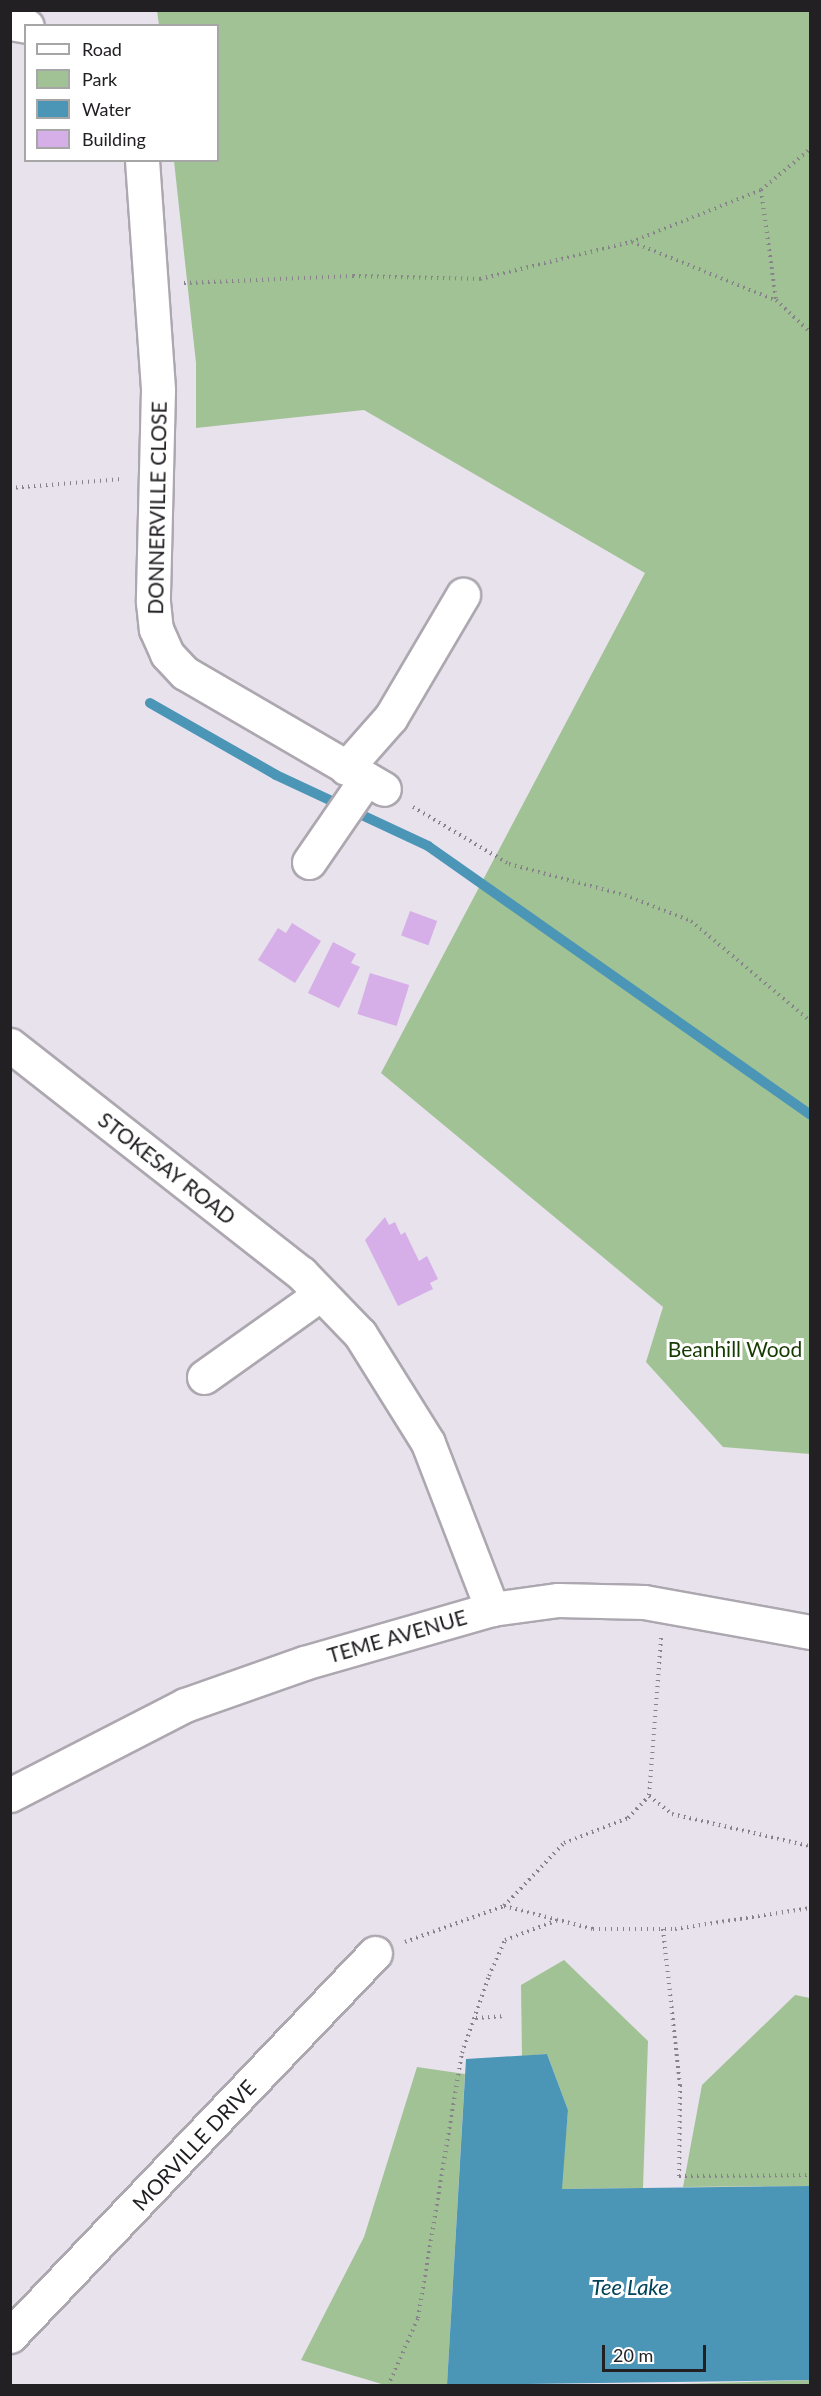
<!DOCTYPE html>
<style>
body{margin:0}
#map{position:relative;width:821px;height:2396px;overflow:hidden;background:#e8e2ec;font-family:Lato,sans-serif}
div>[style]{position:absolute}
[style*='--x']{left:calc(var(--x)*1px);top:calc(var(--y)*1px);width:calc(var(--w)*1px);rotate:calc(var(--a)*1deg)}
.green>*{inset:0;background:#a1c295}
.water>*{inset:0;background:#4b95b7}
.stream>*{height:10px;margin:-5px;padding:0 5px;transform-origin:5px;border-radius:5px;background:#4b95b7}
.building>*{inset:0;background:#d6afe8;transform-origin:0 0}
.path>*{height:4px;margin-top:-2px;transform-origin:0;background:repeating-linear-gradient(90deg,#88838a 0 1.5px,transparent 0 6px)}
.roads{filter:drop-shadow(2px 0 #ada7b0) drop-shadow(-2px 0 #ada7b0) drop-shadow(0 2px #ada7b0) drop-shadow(0 -2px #ada7b0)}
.minor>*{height:33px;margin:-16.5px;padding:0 16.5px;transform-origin:16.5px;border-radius:16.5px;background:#fff}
span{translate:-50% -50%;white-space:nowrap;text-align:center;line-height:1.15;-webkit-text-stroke:6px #fff;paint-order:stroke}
.street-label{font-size:21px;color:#232024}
.park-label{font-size:21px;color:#153b00}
.water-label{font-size:22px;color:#00435b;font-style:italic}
.frame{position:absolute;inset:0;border:12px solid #232024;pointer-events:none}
.legend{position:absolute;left:24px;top:24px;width:195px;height:138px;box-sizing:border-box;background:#fff;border:2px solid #a7a6a7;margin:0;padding:8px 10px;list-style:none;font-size:18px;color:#232024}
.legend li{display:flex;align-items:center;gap:12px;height:30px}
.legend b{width:30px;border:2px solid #a7a6a7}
.scale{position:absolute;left:602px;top:2345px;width:104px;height:27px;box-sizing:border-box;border:3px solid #232024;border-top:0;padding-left:8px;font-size:18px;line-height:21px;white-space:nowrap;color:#232024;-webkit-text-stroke:4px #fff;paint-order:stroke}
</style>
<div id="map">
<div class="green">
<div style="clip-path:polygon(157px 11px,810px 11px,810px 1454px,723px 1447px,646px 1362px,663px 1307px,381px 1073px,645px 573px,364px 410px,196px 428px,196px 363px,174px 161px,218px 160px,218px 26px,159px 25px)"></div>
<div style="clip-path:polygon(564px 1960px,648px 2041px,643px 2188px,561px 2189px,568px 2110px,547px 2054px,522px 2056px,521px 1985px)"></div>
<div style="clip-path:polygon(795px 1995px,810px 1998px,810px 2186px,683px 2187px,702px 2085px)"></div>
<div style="clip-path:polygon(417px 2067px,465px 2074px,447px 2385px,385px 2385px,301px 2360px,364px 2237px)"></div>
<div style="clip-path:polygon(810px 2380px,810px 2386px,611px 2386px)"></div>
</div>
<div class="water">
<div style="clip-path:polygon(547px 2054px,568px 2110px,562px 2189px,810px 2186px,810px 2380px,447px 2385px,466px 2059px)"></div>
</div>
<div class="stream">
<div style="--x:150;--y:703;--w:145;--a:29.7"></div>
<div style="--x:276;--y:775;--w:168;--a:25"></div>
<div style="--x:428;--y:846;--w:467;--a:35.1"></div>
</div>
<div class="building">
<div style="left:410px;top:911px;width:29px;height:26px;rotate:20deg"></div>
<div style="clip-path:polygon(292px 923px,321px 941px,295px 983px,258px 960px,278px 928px,286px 933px)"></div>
<div style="clip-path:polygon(333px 942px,356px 954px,351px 963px,360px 967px,339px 1008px,308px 993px)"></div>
<div style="left:370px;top:973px;width:41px;height:43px;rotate:17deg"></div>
<div style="clip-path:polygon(385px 1217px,389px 1225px,395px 1222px,401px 1235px,405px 1232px,419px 1261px,427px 1256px,438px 1279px,430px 1283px,433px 1289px,398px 1306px,365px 1240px)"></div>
</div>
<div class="path">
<div style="--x:761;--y:190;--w:111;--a:82.2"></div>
<div style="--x:776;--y:300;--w:47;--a:43.3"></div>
<div style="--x:632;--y:242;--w:154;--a:22.1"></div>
<div style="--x:184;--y:283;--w:169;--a:-2.4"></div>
<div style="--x:353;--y:276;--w:127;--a:1.4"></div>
<div style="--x:480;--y:279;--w:155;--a:-13.8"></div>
<div style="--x:631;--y:242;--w:140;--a:-21.8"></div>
<div style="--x:761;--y:190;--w:64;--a:-39.9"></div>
<div style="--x:10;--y:488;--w:113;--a:-4.6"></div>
<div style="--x:413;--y:807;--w:112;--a:30.7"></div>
<div style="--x:509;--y:864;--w:120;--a:15"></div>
<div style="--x:625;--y:895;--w:71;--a:21.5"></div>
<div style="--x:691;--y:921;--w:155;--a:40"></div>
<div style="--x:661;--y:1638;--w:158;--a:94.3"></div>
<div style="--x:649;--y:1796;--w:29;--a:38"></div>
<div style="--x:672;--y:1814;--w:142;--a:13.1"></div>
<div style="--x:504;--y:1906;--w:87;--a:-46.4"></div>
<div style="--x:564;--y:1843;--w:69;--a:-21.3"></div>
<div style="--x:628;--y:1818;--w:30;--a:-46"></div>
<div style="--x:663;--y:1929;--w:157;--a:83.8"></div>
<div style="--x:680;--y:2085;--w:91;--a:90.6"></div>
<div style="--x:679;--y:2176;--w:131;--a:-0.4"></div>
<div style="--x:405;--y:1942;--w:105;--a:-20"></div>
<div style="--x:504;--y:1906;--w:92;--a:14.5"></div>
<div style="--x:593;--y:1929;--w:82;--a:0"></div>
<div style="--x:675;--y:1929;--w:137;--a:-8.8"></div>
<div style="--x:476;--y:2018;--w:29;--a:-4"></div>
<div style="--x:388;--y:2386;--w:74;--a:-66.2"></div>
<div style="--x:418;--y:2318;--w:269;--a:-80.6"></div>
<div style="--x:462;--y:2053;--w:82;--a:-70.7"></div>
<div style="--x:489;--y:1976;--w:39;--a:-66"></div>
<div style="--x:505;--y:1940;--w:57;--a:-20.7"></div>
</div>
<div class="roads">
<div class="minor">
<div style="--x:10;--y:23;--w:17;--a:10"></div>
<div style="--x:142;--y:160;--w:231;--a:86"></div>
<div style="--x:158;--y:390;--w:212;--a:91.4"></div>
<div style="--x:153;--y:602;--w:27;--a:84"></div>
<div style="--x:156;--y:629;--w:27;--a:66"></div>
<div style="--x:167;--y:654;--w:26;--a:47"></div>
<div style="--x:185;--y:673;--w:230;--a:30.2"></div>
<div style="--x:346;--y:768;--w:68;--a:-48.6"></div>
<div style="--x:391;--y:717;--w:142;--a:-59.5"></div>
<div style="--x:309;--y:862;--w:101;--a:-55.5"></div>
<div style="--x:10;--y:1045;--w:370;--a:38.1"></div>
<div style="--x:301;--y:1273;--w:85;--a:46"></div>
<div style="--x:360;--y:1334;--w:128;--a:58"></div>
<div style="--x:428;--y:1443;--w:178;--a:68.9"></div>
<div style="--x:204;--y:1377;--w:143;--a:-35.4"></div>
<div style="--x:10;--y:1795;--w:197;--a:-27.2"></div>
<div style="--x:185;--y:1705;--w:126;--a:-19.4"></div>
<div style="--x:304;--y:1663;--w:196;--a:-16"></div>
<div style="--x:492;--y:1609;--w:67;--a:-7.8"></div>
<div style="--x:558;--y:1600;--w:86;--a:1.3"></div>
<div style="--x:644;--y:1602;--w:169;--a:10.2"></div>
<div style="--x:10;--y:2336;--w:529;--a:-46.38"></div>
</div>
</div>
<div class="street-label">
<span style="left:157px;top:508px;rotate:-89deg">DONNERVILLE CLOSE</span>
<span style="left:167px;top:1168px;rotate:38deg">STOKESAY ROAD</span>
<span style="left:397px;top:1636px;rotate:-16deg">TEME AVENUE</span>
<span style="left:194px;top:2145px;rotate:-47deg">MORVILLE DRIVE</span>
</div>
<div class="park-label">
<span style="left:735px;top:1349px">Beanhill Wood</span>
</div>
<div class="water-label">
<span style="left:630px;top:2287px">Tee Lake</span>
</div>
<div class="frame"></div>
<ul class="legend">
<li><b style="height:8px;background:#fff"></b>Road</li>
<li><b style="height:16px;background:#a1c295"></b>Park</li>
<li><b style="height:16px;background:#4b95b7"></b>Water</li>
<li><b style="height:16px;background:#d6afe8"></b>Building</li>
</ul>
<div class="scale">20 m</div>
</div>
